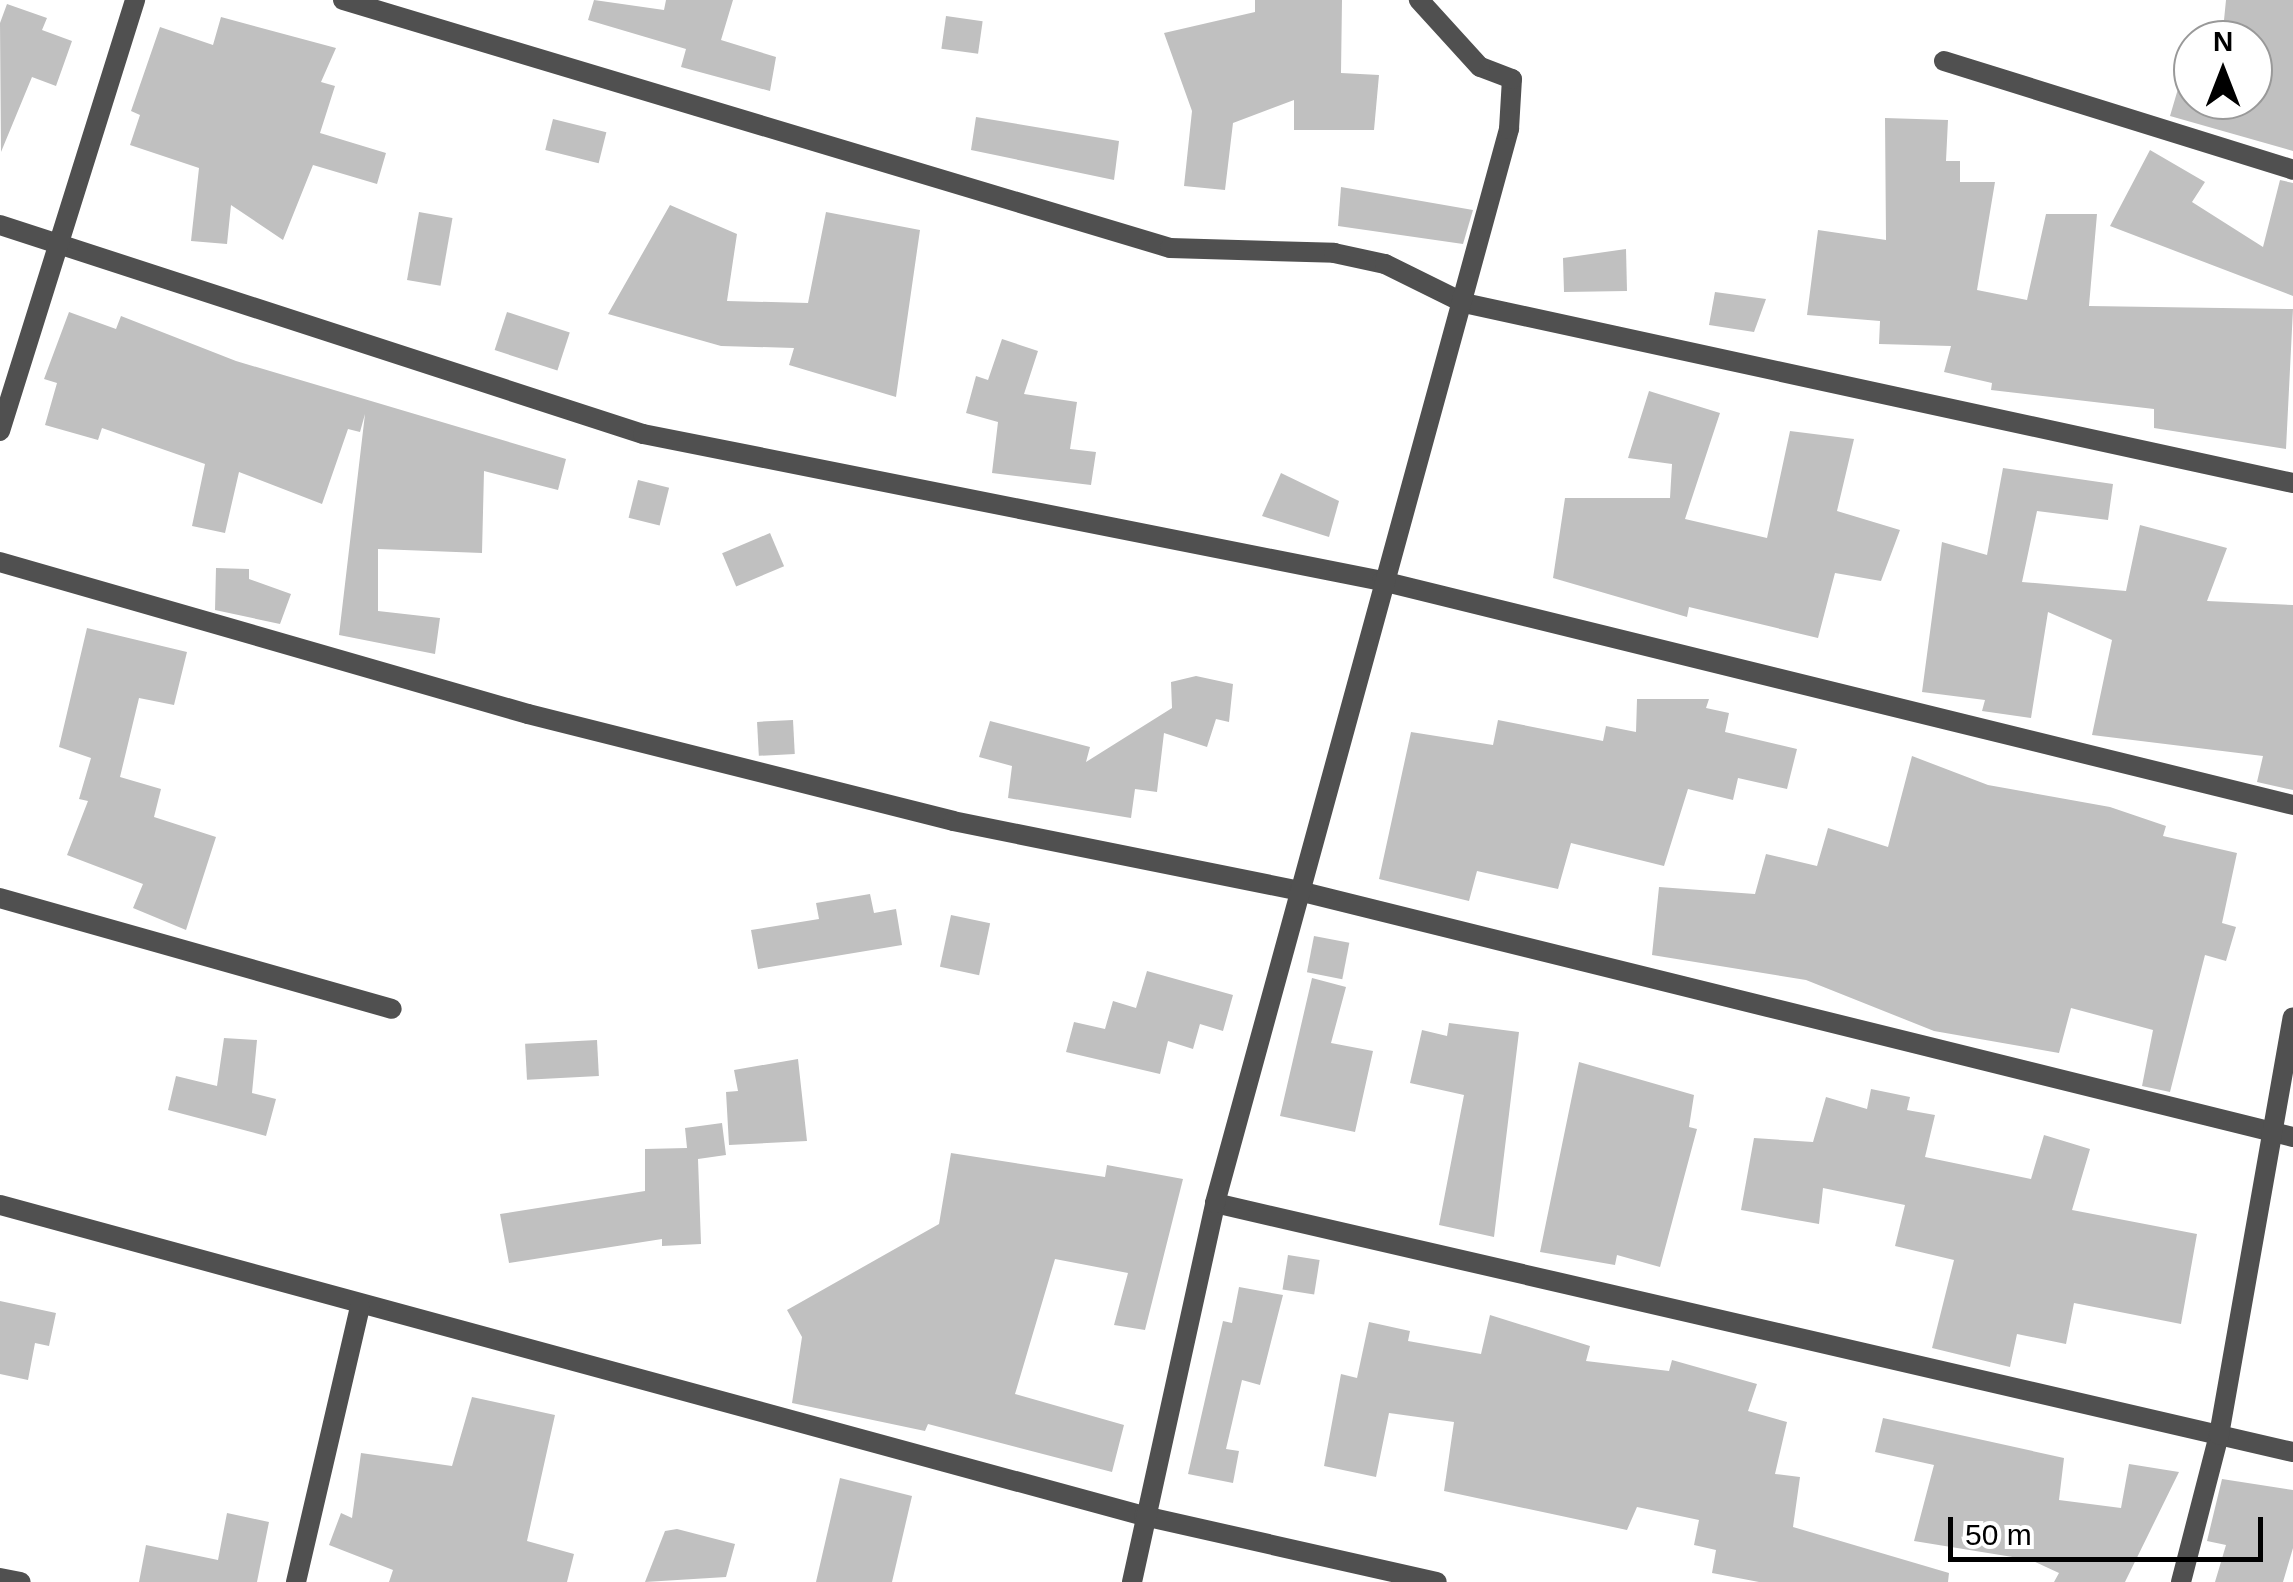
<!DOCTYPE html>
<style>
body{margin:0}
#map{position:relative;width:2293px;height:1582px;overflow:hidden;background:#fff;font-family:Arial,sans-serif}
div>[style]{position:absolute}
[style*='--x']{left:calc(var(--x)*1px);top:calc(var(--y)*1px);width:calc(var(--w)*1px);rotate:calc(var(--a)*1deg)}
.building>*{inset:0;background:#c0c0c0;transform-origin:0 0}
.minor>*{height:20px;margin:-10px;padding:0 10px;transform-origin:10px;border-radius:10px;background:#505050}
span{translate:-50% -50%;white-space:nowrap;text-align:center;line-height:1.15;-webkit-text-stroke:10px #fff;paint-order:stroke}
.north{position:absolute;left:2173px;top:20px;width:100px;height:100px;box-sizing:border-box;background:#fff;border:2px solid #999;border-radius:50%;rotate:0deg;font-size:28px;font-weight:700;line-height:40px;text-align:center;color:#000}
.north::after{content:'';display:block;margin:auto;width:35px;height:45px;background:#000;clip-path:polygon(50% 0,100% 100%,50% 72%,0 100%)}
.scale{position:absolute;left:1948px;top:1517px;width:315px;height:45px;box-sizing:border-box;border:5px solid #000;border-top:0;padding-left:12px;font-size:30px;line-height:35px;white-space:nowrap;color:#000;-webkit-text-stroke:8px #fff;paint-order:stroke}
</style>
<div id="map">
<div class="building">
<div style="clip-path:polygon(594px 0,664px 10px,666px 0,733px 0,721px 40px,776px 57px,770px 91px,681px 67px,686px 49px,588px 20px)"></div>
<div style="clip-path:polygon(1255px 0,1342px 0,1341px 73px,1379px 75px,1374px 130px,1294px 130px,1294px 100px,1233px 123px,1225px 190px,1184px 186px,1192px 111px,1164px 33px,1255px 12px)"></div>
<div style="clip-path:polygon(2226px 0,2293px 0,2293px 151px,2170px 116px,2180px 82px,2193px 86px,2193px 100px,2253px 100px,2253px 40px,2222px 40px)"></div>
<div style="clip-path:polygon(7px 4px,47px 18px,42px 30px,72px 41px,56px 86px,32px 77px,1px 152px,0 23px)"></div>
<div style="left:946px;top:16px;width:37px;height:33px;rotate:8deg"></div>
<div style="clip-path:polygon(221px 17px,336px 48px,321px 82px,335px 86px,320px 133px,386px 153px,377px 184px,313px 165px,283px 240px,231px 205px,227px 244px,191px 241px,199px 168px,130px 145px,140px 115px,131px 111px,160px 27px,213px 45px)"></div>
<div style="clip-path:polygon(976px 117px,1119px 141px,1114px 180px,971px 150px)"></div>
<div style="clip-path:polygon(1885px 118px,1948px 120px,1946px 161px,1960px 161px,1960px 182px,1995px 182px,1977px 290px,2027px 300px,2046px 214px,2097px 214px,2089px 306px,2293px 309px,2286px 449px,2154px 428px,2154px 409px,1991px 390px,1992px 383px,1944px 372px,1951px 346px,1879px 344px,1880px 321px,1807px 315px,1818px 230px,1886px 240px)"></div>
<div style="left:553px;top:119px;width:55px;height:32px;rotate:14deg"></div>
<div style="clip-path:polygon(2150px 150px,2205px 182px,2192px 202px,2263px 247px,2280px 180px,2293px 183px,2293px 296px,2110px 226px)"></div>
<div style="clip-path:polygon(1341px 187px,1473px 210px,1463px 244px,1338px 226px)"></div>
<div style="clip-path:polygon(670px 205px,737px 234px,727px 301px,808px 303px,826px 212px,920px 230px,896px 397px,789px 365px,794px 348px,721px 346px,608px 314px)"></div>
<div style="left:419px;top:212px;width:34px;height:69px;rotate:10deg"></div>
<div style="clip-path:polygon(1626px 249px,1627px 291px,1564px 292px,1563px 258px)"></div>
<div style="clip-path:polygon(1715px 292px,1766px 299px,1754px 332px,1709px 325px)"></div>
<div style="clip-path:polygon(69px 312px,116px 329px,121px 316px,236px 361px,566px 459px,558px 490px,484px 471px,482px 553px,378px 549px,378px 611px,440px 618px,435px 654px,339px 635px,365px 414px,360px 432px,348px 429px,322px 504px,239px 472px,225px 533px,192px 526px,205px 464px,102px 428px,98px 440px,45px 425px,57px 383px,44px 379px)"></div>
<div style="left:507px;top:312px;width:66px;height:40px;rotate:18deg"></div>
<div style="clip-path:polygon(1002px 339px,1038px 351px,1024px 394px,1077px 402px,1070px 449px,1096px 452px,1091px 485px,992px 473px,998px 422px,966px 413px,976px 376px,988px 380px)"></div>
<div style="clip-path:polygon(1649px 391px,1720px 413px,1685px 519px,1767px 538px,1790px 431px,1854px 439px,1837px 511px,1900px 530px,1881px 581px,1835px 573px,1818px 638px,1689px 607px,1687px 617px,1553px 578px,1565px 498px,1670px 498px,1672px 464px,1628px 458px)"></div>
<div style="clip-path:polygon(2003px 468px,2113px 484px,2108px 520px,2037px 511px,2022px 582px,2126px 591px,2140px 525px,2227px 548px,2207px 601px,2293px 605px,2293px 790px,2257px 782px,2263px 756px,2092px 735px,2112px 640px,2048px 612px,2031px 718px,1982px 711px,1985px 700px,1922px 692px,1942px 542px,1987px 555px)"></div>
<div style="clip-path:polygon(1281px 473px,1339px 501px,1329px 537px,1262px 516px)"></div>
<div style="left:638px;top:480px;width:32px;height:39px;rotate:14deg"></div>
<div style="left:770px;top:533px;width:36px;height:52px;rotate:67deg"></div>
<div style="clip-path:polygon(216px 568px,249px 569px,249px 579px,291px 594px,280px 624px,215px 610px)"></div>
<div style="clip-path:polygon(87px 628px,187px 652px,174px 705px,139px 698px,120px 777px,161px 789px,154px 817px,216px 837px,186px 930px,133px 908px,143px 884px,67px 855px,88px 801px,79px 799px,91px 758px,59px 747px)"></div>
<div style="clip-path:polygon(1196px 676px,1233px 684px,1229px 722px,1216px 719px,1207px 747px,1164px 733px,1157px 792px,1135px 789px,1131px 818px,1008px 798px,1012px 766px,979px 757px,990px 721px,1090px 747px,1086px 762px,1172px 708px,1171px 682px)"></div>
<div style="clip-path:polygon(1637px 699px,1709px 699px,1706px 708px,1729px 713px,1725px 732px,1797px 749px,1787px 789px,1738px 778px,1733px 800px,1688px 789px,1664px 866px,1571px 843px,1558px 889px,1477px 871px,1469px 901px,1379px 879px,1411px 732px,1493px 745px,1498px 720px,1603px 741px,1606px 726px,1636px 732px)"></div>
<div style="left:793px;top:720px;width:34px;height:36px;rotate:87deg"></div>
<div style="clip-path:polygon(1912px 756px,1988px 785px,2110px 807px,2166px 826px,2163px 836px,2237px 853px,2222px 923px,2236px 927px,2226px 961px,2205px 955px,2170px 1092px,2142px 1086px,2153px 1030px,2071px 1008px,2059px 1053px,1934px 1031px,1806px 980px,1652px 955px,1659px 887px,1755px 894px,1766px 854px,1817px 866px,1828px 828px,1888px 847px)"></div>
<div style="clip-path:polygon(870px 894px,874px 913px,896px 909px,902px 945px,758px 969px,751px 930px,819px 919px,816px 903px)"></div>
<div style="left:951px;top:915px;width:40px;height:53px;rotate:12deg"></div>
<div style="left:1314px;top:936px;width:36px;height:37px;rotate:11deg"></div>
<div style="clip-path:polygon(1147px 971px,1233px 995px,1223px 1031px,1200px 1024px,1193px 1049px,1168px 1041px,1160px 1074px,1066px 1052px,1074px 1022px,1105px 1029px,1113px 1001px,1136px 1008px)"></div>
<div style="clip-path:polygon(1312px 978px,1346px 987px,1331px 1043px,1373px 1051px,1355px 1132px,1280px 1116px)"></div>
<div style="clip-path:polygon(1449px 1023px,1519px 1032px,1494px 1237px,1439px 1225px,1464px 1095px,1410px 1083px,1422px 1030px,1447px 1036px)"></div>
<div style="clip-path:polygon(224px 1038px,257px 1040px,252px 1093px,276px 1099px,266px 1136px,168px 1110px,176px 1076px,217px 1086px)"></div>
<div style="left:597px;top:1040px;width:36px;height:72px;rotate:87deg"></div>
<div style="clip-path:polygon(798px 1059px,807px 1141px,729px 1145px,726px 1092px,738px 1091px,734px 1070px)"></div>
<div style="clip-path:polygon(1579px 1062px,1694px 1095px,1689px 1127px,1697px 1129px,1660px 1267px,1617px 1255px,1615px 1265px,1540px 1252px)"></div>
<div style="clip-path:polygon(1871px 1089px,1910px 1097px,1907px 1110px,1935px 1115px,1925px 1157px,2031px 1179px,2044px 1135px,2090px 1149px,2072px 1210px,2197px 1234px,2181px 1324px,2074px 1303px,2066px 1344px,2017px 1334px,2010px 1367px,1932px 1348px,1954px 1260px,1895px 1246px,1905px 1205px,1823px 1188px,1819px 1224px,1741px 1210px,1754px 1138px,1813px 1142px,1826px 1097px,1867px 1109px)"></div>
<div style="clip-path:polygon(722px 1123px,726px 1155px,698px 1159px,701px 1244px,662px 1246px,662px 1239px,509px 1263px,500px 1214px,645px 1191px,645px 1149px,687px 1148px,685px 1128px)"></div>
<div style="clip-path:polygon(951px 1153px,1105px 1177px,1107px 1165px,1183px 1179px,1145px 1330px,1114px 1325px,1128px 1273px,1055px 1259px,1015px 1394px,1124px 1425px,1112px 1472px,928px 1424px,925px 1431px,792px 1403px,802px 1337px,787px 1310px,939px 1224px)"></div>
<div style="left:1288px;top:1255px;width:32px;height:35px;rotate:9deg"></div>
<div style="clip-path:polygon(1239px 1287px,1283px 1295px,1260px 1385px,1242px 1380px,1226px 1449px,1239px 1451px,1233px 1483px,1188px 1474px,1223px 1321px,1232px 1323px)"></div>
<div style="clip-path:polygon(0 1301px,56px 1313px,49px 1346px,35px 1343px,28px 1380px,0 1374px)"></div>
<div style="clip-path:polygon(1490px 1315px,1590px 1346px,1586px 1361px,1669px 1371px,1672px 1360px,1757px 1384px,1748px 1411px,1787px 1422px,1775px 1474px,1800px 1477px,1793px 1527px,1949px 1573px,1948px 1582px,1759px 1582px,1712px 1573px,1716px 1550px,1694px 1545px,1699px 1520px,1637px 1507px,1627px 1530px,1444px 1491px,1454px 1422px,1389px 1413px,1376px 1477px,1324px 1466px,1341px 1374px,1357px 1378px,1369px 1322px,1410px 1331px,1408px 1341px,1481px 1354px)"></div>
<div style="clip-path:polygon(472px 1397px,555px 1415px,527px 1541px,574px 1554px,567px 1582px,389px 1582px,393px 1570px,329px 1545px,341px 1513px,352px 1518px,361px 1453px,452px 1466px)"></div>
<div style="clip-path:polygon(1883px 1418px,2064px 1458px,2059px 1500px,2121px 1508px,2129px 1464px,2179px 1472px,2125px 1582px,2054px 1582px,2059px 1573px,2031px 1560px,1914px 1541px,1934px 1465px,1875px 1452px)"></div>
<div style="clip-path:polygon(840px 1478px,912px 1496px,892px 1582px,816px 1582px)"></div>
<div style="clip-path:polygon(2222px 1479px,2293px 1490px,2293px 1548px,2283px 1582px,2215px 1582px,2226px 1545px,2207px 1541px)"></div>
<div style="clip-path:polygon(227px 1513px,269px 1522px,257px 1582px,139px 1582px,146px 1545px,218px 1560px)"></div>
<div style="clip-path:polygon(677px 1529px,735px 1544px,726px 1577px,645px 1582px,665px 1531px)"></div>
</div>
<div class="minor">
<div style="--x:343;--y:0;--w:863;--a:16.69"></div>
<div style="--x:1170;--y:248;--w:164;--a:1.7"></div>
<div style="--x:1334;--y:253;--w:52;--a:12.2"></div>
<div style="--x:1385;--y:264;--w:88;--a:26.3"></div>
<div style="--x:1464;--y:303;--w:848;--a:12.25"></div>
<div style="--x:1944;--y:61;--w:366;--a:17.3"></div>
<div style="--x:0;--y:225;--w:676;--a:18.01"></div>
<div style="--x:643;--y:434;--w:753;--a:11.25"></div>
<div style="--x:1382;--y:581;--w:938;--a:13.81"></div>
<div style="--x:0;--y:431;--w:452;--a:-72.6"></div>
<div style="--x:0;--y:562;--w:549;--a:16.06"></div>
<div style="--x:528;--y:714;--w:438;--a:14.1"></div>
<div style="--x:953;--y:821;--w:353;--a:11.4"></div>
<div style="--x:1299;--y:891;--w:1024;--a:13.9"></div>
<div style="--x:0;--y:898;--w:407;--a:15.8"></div>
<div style="--x:1215;--y:1203;--w:1106;--a:13.01"></div>
<div style="--x:0;--y:1205;--w:1186;--a:15.21"></div>
<div style="--x:1144;--y:1516;--w:300;--a:12.7"></div>
<div style="--x:0;--y:1578;--w:21;--a:11"></div>
<div style="--x:296;--y:1582;--w:282;--a:-76.9"></div>
<div style="--x:1132;--y:1582;--w:388;--a:-77.6"></div>
<div style="--x:1215;--y:1203;--w:1114;--a:-74.69"></div>
<div style="--x:1509;--y:129;--w:50;--a:-86.6"></div>
<div style="--x:1512;--y:79;--w:34;--a:-159"></div>
<div style="--x:1480;--y:67;--w:91;--a:-132.3"></div>
<div style="--x:2181;--y:1582;--w:152;--a:-75.5"></div>
<div style="--x:2219;--y:1435;--w:424;--a:-80"></div>
</div>
<div class="north">N</div>
<div class="scale">50 m</div>
</div>
